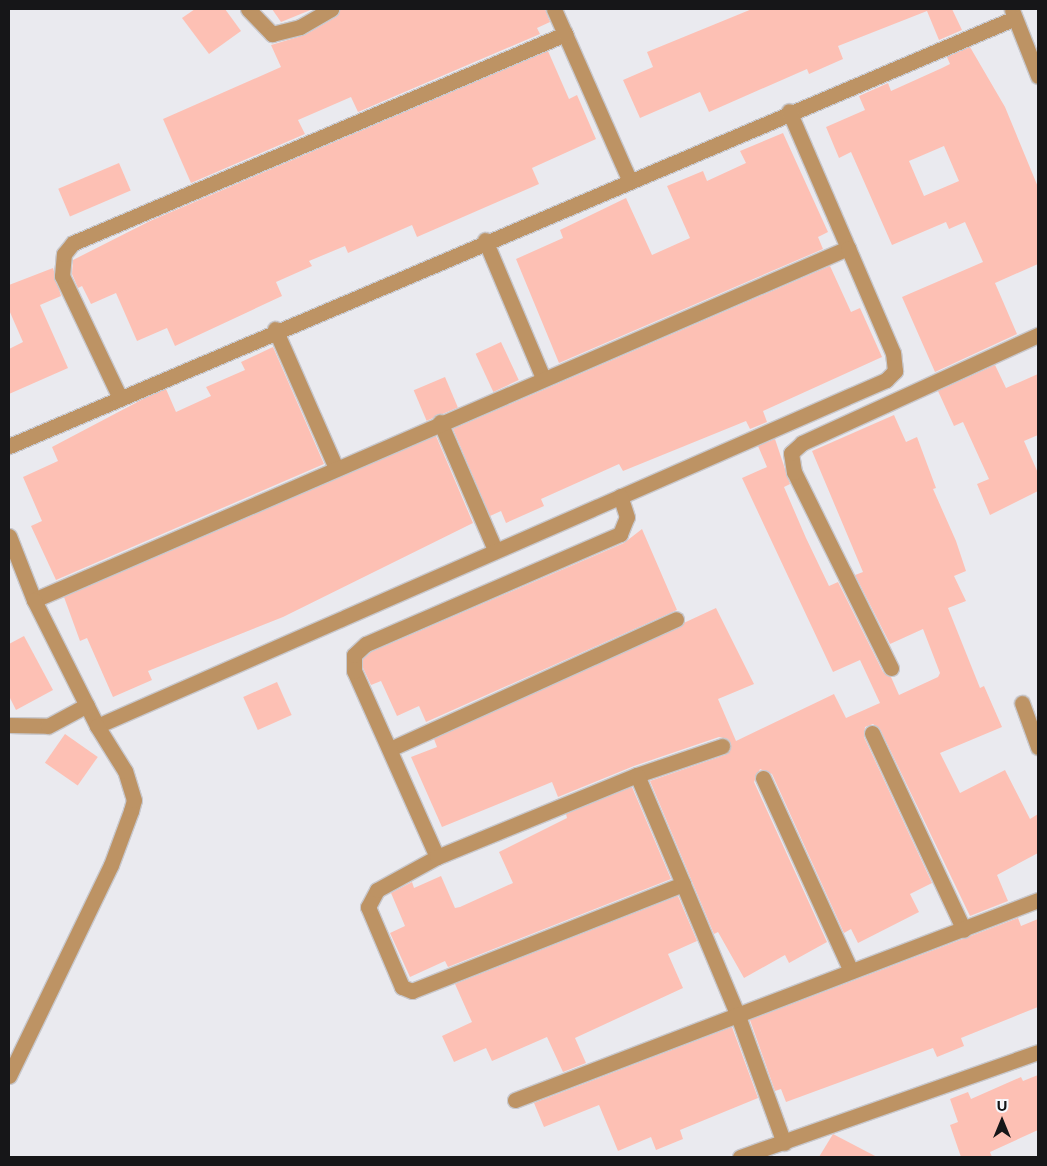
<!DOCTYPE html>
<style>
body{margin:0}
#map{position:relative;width:1047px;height:1166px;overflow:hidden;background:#eaeaef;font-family:Montserrat,sans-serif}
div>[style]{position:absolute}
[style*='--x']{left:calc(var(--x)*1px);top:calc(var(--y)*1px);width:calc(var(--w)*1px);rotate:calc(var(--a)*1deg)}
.building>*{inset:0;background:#fdc0b4;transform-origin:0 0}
.roads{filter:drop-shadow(1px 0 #c8c8cd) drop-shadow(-1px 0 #c8c8cd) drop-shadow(0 1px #c8c8cd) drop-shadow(0 -1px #c8c8cd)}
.minor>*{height:15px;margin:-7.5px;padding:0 7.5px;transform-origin:7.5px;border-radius:7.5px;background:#bd9364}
span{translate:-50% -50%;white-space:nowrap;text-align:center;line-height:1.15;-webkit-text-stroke:4px #f7f8fd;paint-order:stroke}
.frame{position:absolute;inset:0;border:10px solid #161618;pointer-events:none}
.north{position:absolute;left:977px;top:1096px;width:50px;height:50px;-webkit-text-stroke:4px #f7f8fd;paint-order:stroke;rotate:0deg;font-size:14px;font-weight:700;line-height:20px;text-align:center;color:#161618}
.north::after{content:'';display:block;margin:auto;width:18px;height:22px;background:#161618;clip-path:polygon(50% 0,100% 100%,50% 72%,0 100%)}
</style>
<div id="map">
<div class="building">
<div style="clip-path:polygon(195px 9px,225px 9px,241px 31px,209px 54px,182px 18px)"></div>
<div style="clip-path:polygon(272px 9px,313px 9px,281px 22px)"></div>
<div style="clip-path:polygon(340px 9px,545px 9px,550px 22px,537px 28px,540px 34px,358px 112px,351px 97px,298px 120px,305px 134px,191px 183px,163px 119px,281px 67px,271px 45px,305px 35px,336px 17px)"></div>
<div style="clip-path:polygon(752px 9px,952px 9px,962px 30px,939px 40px,927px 11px,838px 46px,843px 59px,809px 74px,807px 69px,709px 112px,700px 92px,640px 118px,623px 80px,653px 67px,647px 52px)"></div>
<div style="clip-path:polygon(evenodd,970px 47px,1005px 107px,1038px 187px,1038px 264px,995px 283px,1017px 334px,935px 372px,902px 297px,983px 262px,965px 222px,949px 229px,946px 222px,892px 245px,851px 152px,839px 158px,826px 127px,865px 110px,859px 96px,888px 83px,891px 91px,942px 68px,950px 64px,947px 57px,970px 47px,944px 146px,959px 181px,924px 196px,909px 161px,944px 146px)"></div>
<div style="clip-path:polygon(548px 51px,569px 99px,577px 95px,596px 139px,532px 168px,539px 184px,417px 237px,412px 225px,348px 253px,345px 246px,309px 261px,312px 266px,276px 282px,282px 296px,175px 346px,167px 328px,137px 341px,116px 293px,91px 304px,82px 286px,78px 288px,72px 274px,73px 260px,150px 221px)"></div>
<div style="clip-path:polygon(783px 133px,828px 232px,818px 237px,823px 249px,559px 363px,516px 259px,563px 238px,560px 230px,626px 198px,652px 255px,690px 238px,667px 186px,703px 171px,707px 181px,746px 163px,740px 151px)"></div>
<div style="left:119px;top:163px;width:30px;height:66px;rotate:67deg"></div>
<div style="clip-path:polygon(830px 266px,851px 312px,860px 308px,882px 357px,763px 411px,767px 422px,750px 429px,746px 421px,623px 471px,619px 464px,541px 499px,544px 506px,506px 523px,501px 511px,490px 516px,453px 429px)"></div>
<div style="clip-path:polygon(53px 268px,61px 296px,40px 305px,68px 368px,9px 394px,9px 349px,23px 342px,9px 310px,9px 285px)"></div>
<div style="left:501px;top:342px;width:42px;height:28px;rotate:65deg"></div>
<div style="clip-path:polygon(273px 347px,324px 464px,56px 580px,31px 526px,42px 521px,23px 477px,58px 461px,52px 447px,145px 398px,166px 389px,176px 412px,211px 396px,206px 387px,245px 370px,241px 362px)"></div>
<div style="clip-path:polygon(995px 365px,1006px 388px,1038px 374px,1038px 435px,1024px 441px,1038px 473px,1038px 491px,990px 515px,977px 484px,989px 479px,963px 422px,954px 426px,938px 391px)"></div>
<div style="left:445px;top:377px;width:33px;height:34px;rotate:67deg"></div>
<div style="clip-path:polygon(894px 415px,906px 442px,917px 437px,936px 488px,933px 489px,956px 541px,966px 571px,954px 576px,966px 601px,948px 608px,980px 688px,984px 686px,1002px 727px,940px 753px,960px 793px,1005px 770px,1030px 819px,1038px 814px,1038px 853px,997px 875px,1008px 901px,970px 916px,880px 729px,873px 724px,865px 727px,864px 737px,932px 883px,910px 894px,919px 912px,858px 943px,851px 929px,844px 933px,772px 774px,760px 769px,754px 782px,827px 942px,789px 963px,785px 955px,744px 978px,718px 932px,714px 934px,650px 781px,725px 755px,731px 747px,728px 739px,719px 737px,634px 766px,558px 797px,552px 782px,442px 827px,411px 757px,437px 747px,434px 739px,716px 608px,754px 684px,718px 699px,736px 741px,834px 694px,846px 718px,880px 703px,860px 660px,833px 672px,742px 478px,767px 467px,758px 446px,775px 439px,790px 484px,784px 487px,806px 538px,829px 586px,838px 582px,883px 672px,891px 677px,899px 695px,938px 677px,940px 673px,923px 629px,890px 644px,855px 575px,863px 572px,812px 451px)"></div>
<div style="clip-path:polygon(436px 436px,473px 523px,283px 617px,148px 671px,152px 680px,113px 697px,87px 638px,80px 641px,64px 597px)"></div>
<div style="clip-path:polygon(642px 529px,677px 610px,426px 722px,419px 706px,397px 716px,381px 681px,371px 685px,363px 668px,363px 659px,371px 652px,624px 543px)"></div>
<div style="clip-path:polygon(24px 636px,53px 690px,16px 710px,9px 696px,9px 644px)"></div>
<div style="left:277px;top:682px;width:36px;height:37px;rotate:66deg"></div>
<div style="left:65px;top:734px;width:40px;height:35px;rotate:35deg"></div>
<div style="clip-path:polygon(632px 787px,671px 879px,448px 967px,445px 961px,410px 977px,390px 933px,405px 926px,391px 893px,412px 882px,414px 888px,441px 876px,455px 908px,460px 907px,513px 883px,499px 852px,567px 818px,566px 814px)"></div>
<div style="clip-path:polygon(678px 896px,697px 941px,668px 954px,683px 988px,575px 1038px,586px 1063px,563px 1072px,547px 1037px,492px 1061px,486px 1048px,454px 1062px,442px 1036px,472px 1022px,455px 984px)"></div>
<div style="clip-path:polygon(1018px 918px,1021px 926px,1038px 919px,1038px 1007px,961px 1038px,964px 1046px,937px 1057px,933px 1048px,786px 1102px,781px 1089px,775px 1091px,750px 1020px)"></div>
<div style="clip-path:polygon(732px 1027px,758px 1098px,680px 1130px,683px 1139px,656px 1150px,651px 1137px,618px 1151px,599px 1105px,544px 1127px,534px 1103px)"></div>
<div style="clip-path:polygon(1038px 1075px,1038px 1130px,990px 1152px,992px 1157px,961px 1157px,950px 1125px,958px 1122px,950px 1099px,968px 1092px,971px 1099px,1021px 1077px,1023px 1081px)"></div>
<div style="clip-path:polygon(833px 1134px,877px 1157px,819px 1157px)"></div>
</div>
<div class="roads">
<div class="minor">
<div style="--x:248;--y:9;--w:35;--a:46"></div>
<div style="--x:272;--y:34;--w:29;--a:-14"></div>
<div style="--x:300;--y:27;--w:36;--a:-30"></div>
<div style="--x:1012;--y:10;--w:71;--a:68.5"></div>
<div style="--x:565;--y:34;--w:158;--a:66.2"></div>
<div style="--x:485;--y:240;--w:150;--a:67.2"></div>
<div style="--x:275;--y:329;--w:150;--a:66.3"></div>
<div style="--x:120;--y:398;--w:135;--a:-115.4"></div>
<div style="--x:62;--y:276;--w:22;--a:-85"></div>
<div style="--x:64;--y:254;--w:14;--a:-51"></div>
<div style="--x:73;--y:243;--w:535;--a:-23.02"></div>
<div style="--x:565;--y:34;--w:27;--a:-114"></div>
<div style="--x:440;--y:422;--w:139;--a:66.7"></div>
<div style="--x:9;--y:446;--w:1093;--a:-23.05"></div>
<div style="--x:9;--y:536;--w:69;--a:68.7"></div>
<div style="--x:34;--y:600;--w:887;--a:-23.39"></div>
<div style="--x:848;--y:248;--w:149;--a:-113.3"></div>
<div style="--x:34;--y:600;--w:141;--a:63.4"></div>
<div style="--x:97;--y:726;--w:862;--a:-23.68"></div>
<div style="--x:886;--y:380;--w:13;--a:-45"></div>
<div style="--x:895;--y:371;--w:18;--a:-96"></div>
<div style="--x:893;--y:353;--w:114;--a:-113.2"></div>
<div style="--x:891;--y:668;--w:219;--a:-116.3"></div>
<div style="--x:794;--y:472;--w:19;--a:-99"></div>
<div style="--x:791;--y:453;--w:15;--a:-42"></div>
<div style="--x:802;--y:443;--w:260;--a:-24.6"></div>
<div style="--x:1022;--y:703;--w:47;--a:70"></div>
<div style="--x:9;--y:725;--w:39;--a:1"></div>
<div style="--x:48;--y:726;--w:44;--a:-28.3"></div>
<div style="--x:872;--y:733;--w:217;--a:65"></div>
<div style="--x:390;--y:749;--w:314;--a:-24.4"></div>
<div style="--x:637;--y:775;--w:90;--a:-18.8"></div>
<div style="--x:763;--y:778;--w:212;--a:65.5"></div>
<div style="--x:437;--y:857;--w:204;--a:-114"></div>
<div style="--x:354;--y:671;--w:16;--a:-90"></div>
<div style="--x:354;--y:655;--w:16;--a:-43"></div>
<div style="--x:366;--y:644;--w:277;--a:-23.4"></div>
<div style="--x:620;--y:534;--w:18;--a:-68"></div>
<div style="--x:627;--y:517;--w:22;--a:-108"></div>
<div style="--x:683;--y:884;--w:291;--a:158.5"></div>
<div style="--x:412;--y:991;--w:11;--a:-158"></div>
<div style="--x:402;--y:987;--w:87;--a:-113"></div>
<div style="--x:368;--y:907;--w:19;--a:-62"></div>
<div style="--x:377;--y:890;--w:68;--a:-28.8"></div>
<div style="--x:437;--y:857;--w:216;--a:-22.3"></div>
<div style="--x:637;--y:775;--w:118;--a:67.1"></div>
<div style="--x:683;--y:884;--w:143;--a:67.4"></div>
<div style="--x:738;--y:1016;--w:135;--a:70.1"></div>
<div style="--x:9;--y:1076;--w:234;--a:-64.2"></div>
<div style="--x:111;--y:865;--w:58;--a:-69.7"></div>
<div style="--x:131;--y:811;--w:11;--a:-75"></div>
<div style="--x:134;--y:800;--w:30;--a:-107"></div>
<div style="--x:125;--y:771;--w:53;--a:-121.9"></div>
<div style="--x:515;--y:1100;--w:560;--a:-20.93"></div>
<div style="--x:740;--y:1157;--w:316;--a:-19.4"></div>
</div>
</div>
<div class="frame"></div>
<div class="north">U</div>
</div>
